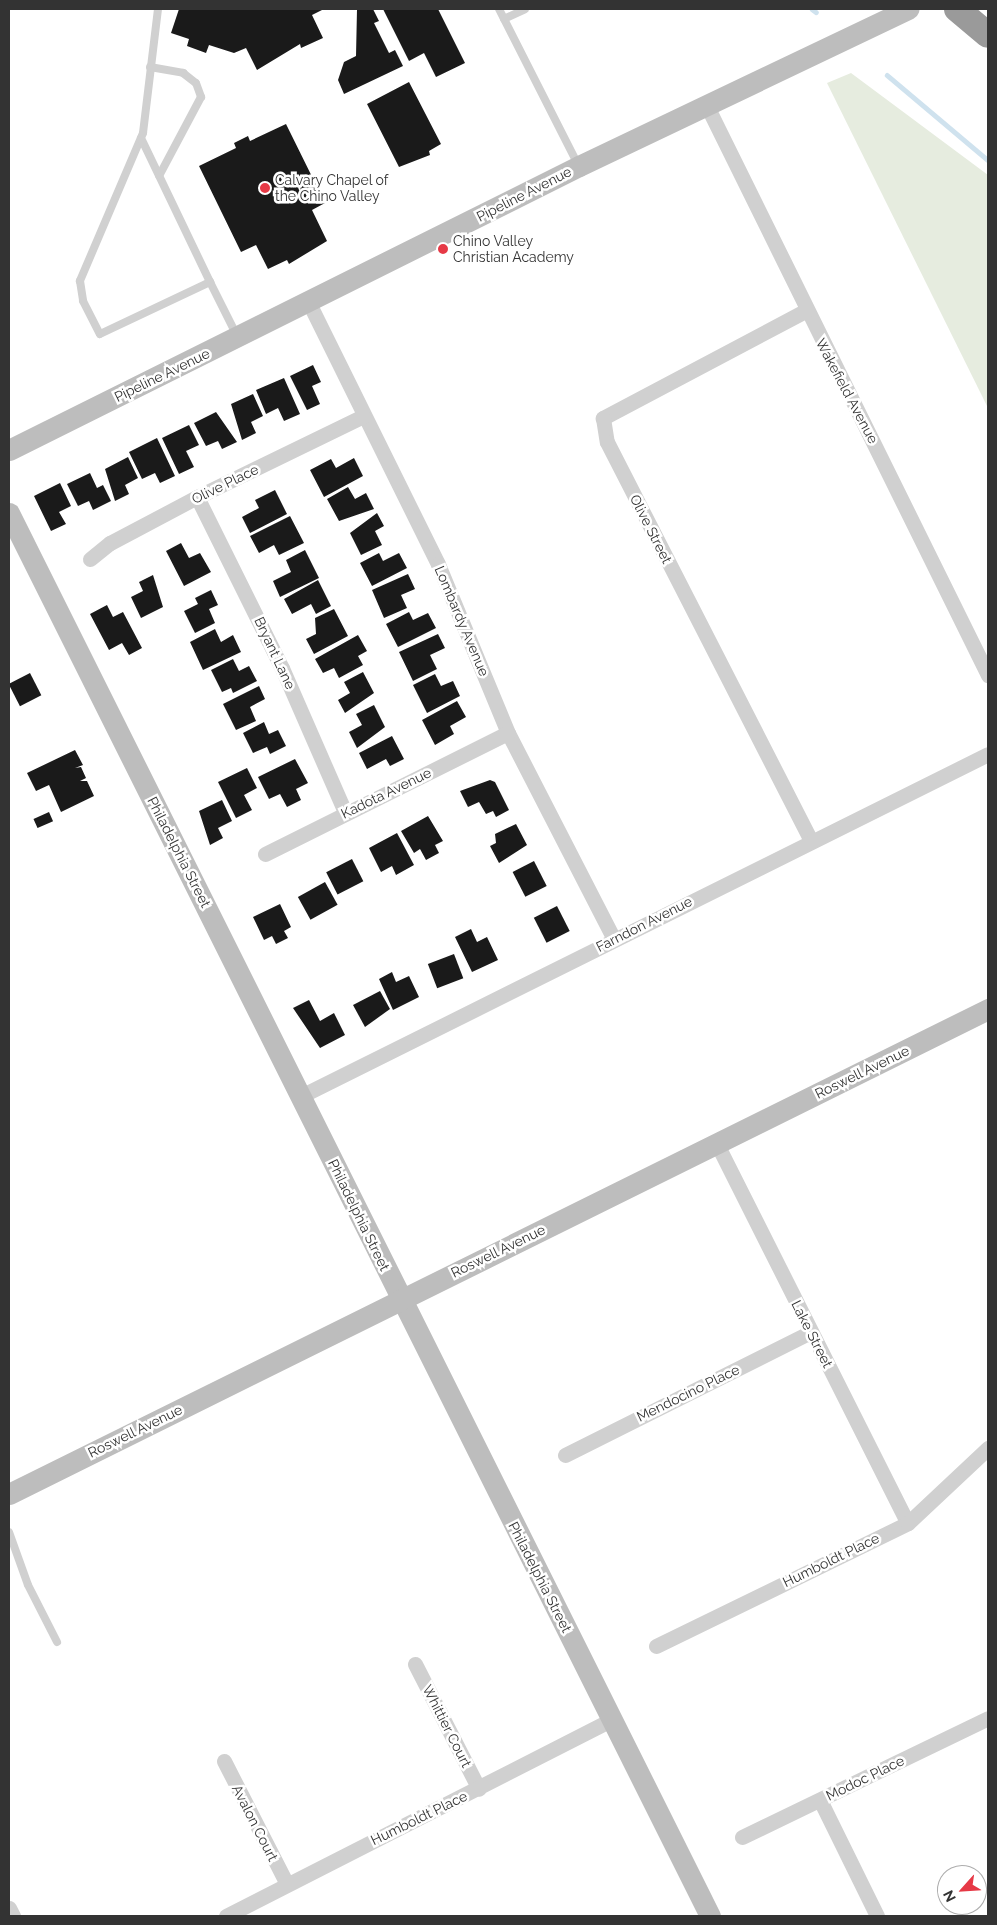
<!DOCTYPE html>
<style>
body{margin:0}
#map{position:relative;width:997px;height:1925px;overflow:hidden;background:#fff;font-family:Raleway,sans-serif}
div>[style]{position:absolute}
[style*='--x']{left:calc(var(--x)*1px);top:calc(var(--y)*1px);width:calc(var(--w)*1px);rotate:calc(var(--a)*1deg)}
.green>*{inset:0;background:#e6ecdf}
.stream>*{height:4.5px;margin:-2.25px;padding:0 2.25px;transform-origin:2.25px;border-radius:2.25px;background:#cfe2ee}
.building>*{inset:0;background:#1a1a1a;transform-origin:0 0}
.lane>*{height:8px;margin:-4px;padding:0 4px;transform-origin:4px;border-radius:4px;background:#d0d0d0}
.street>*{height:15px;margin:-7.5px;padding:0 7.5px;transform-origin:7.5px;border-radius:7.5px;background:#d0d0d0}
.secondary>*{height:21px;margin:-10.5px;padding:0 10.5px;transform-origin:10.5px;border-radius:10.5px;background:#bdbdbd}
.highway>*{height:26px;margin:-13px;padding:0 13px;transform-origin:13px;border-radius:13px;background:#9a9a9a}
.dots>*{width:14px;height:14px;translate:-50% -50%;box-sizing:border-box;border:2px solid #fff;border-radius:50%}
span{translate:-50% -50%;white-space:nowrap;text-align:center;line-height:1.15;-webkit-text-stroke:5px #fff;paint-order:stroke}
.poi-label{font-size:14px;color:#333}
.left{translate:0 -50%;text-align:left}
.street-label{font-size:14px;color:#333}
.frame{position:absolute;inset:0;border:10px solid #333;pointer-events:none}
.north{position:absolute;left:937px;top:1865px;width:50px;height:50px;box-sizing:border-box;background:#fff;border:1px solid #adadad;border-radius:50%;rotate:244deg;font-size:14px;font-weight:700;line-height:20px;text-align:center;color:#333}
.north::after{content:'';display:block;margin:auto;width:18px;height:22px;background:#e63946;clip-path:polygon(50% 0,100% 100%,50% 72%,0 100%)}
</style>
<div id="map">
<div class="green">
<div style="clip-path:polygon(851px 73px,988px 175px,988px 408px,827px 83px)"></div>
</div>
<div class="stream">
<div style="--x:812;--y:9;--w:5;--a:37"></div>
<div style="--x:887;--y:75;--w:132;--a:40.1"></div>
</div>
<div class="building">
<div style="clip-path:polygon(179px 9px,324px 9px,312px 15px,323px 38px,301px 48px,300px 44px,257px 70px,246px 48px,234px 53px,209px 45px,206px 53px,187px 46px,189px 39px,171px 33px)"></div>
<div style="clip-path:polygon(357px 9px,373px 9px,379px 21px,374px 23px,389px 53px,395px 50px,403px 66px,344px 94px,338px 80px,344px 62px,356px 56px)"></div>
<div style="clip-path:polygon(383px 9px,438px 9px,465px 63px,436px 77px,424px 53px,409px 61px)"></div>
<div style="clip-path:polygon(409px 82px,441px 144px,429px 151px,430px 155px,399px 167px,367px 104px)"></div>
<div style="clip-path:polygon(286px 124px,325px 203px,312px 210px,327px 241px,289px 264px,287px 260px,268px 269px,256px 245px,241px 252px,199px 166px,236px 148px,234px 143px,248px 136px,250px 141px)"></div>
<div style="clip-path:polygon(313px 365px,321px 382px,312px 386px,320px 404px,307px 410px,290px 376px)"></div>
<div style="clip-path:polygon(284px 378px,300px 414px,284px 421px,278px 408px,266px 414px,256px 390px)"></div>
<div style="clip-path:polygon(253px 394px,263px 416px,251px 422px,256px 433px,242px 440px,231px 404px)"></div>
<div style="clip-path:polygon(216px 412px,237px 442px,222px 449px,218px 441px,206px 446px,194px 423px)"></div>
<div style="clip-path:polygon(189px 425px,199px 445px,186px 451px,194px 467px,179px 474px,162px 438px)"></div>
<div style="clip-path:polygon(157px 438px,175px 476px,160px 483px,155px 473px,142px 479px,129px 452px)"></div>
<div style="clip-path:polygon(128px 457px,138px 478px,125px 485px,129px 494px,115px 501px,105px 469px)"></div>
<div style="clip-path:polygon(354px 458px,363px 476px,324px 497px,310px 470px,331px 459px,336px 468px)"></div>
<div style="clip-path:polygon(90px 473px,97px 488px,103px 485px,111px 501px,93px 510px,89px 501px,78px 506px,67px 484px)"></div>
<div style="clip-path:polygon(60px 483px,71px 506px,59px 512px,66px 524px,51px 531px,34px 496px)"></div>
<div style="clip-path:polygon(348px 487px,355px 499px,366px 493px,374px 509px,339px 521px,327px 499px)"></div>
<div style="clip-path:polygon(275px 490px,287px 514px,250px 533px,242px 517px,259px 508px,255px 500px)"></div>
<div style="clip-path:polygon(377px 513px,384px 526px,375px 531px,382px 545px,361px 555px,350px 533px)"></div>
<div style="clip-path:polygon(290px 516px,304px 543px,279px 555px,274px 545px,259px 553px,250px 536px)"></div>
<div style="clip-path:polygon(181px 543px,189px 558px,200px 553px,211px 572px,184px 586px,166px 551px)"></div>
<div style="clip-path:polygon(305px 550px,319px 578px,280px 597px,273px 581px,291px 572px,286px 560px)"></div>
<div style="clip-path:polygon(379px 553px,383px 561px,399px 553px,407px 568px,372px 586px,360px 563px)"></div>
<div style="clip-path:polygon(408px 574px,415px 589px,401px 595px,407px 608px,384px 618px,372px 590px)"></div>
<div style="clip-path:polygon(153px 575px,163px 607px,141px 618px,131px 597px,143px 591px,139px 582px)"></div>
<div style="clip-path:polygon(318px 580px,331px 606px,316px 614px,311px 604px,292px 614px,284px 599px)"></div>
<div style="clip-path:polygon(211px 590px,218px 605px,209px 609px,215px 623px,195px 633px,184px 611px,198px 604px,195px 598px)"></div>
<div style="clip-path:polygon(107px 605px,113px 617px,123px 612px,142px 648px,129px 655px,122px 643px,109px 650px,90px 614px)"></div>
<div style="clip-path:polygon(334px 609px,348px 636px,314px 654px,306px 639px,316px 634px,315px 618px)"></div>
<div style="clip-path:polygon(409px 612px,413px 620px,428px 613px,436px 628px,398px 647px,386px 624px)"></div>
<div style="clip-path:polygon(215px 629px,221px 642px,233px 635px,241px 652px,203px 670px,190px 642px)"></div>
<div style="clip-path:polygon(438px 634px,445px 648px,430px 655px,437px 669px,413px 681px,399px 652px)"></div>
<div style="clip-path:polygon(358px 635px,367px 651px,358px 656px,363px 665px,339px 678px,334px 668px,323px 673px,315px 659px)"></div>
<div style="clip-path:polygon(233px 659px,239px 671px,249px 666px,257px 681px,233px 693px,231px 688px,222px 692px,211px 670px)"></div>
<div style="clip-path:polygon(363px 672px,374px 693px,345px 713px,338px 700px,350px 693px,344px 682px)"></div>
<div style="left:30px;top:673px;width:25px;height:24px;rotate:63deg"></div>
<div style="clip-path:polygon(435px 674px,441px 686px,453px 681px,460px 696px,427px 713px,413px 685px)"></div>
<div style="clip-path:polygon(259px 686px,265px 699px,250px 707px,256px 721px,236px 730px,223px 704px)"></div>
<div style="clip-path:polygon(457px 701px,466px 717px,450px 726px,454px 734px,435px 745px,422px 720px)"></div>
<div style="clip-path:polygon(374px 705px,385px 727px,357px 748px,349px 732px,362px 725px,356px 714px)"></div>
<div style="clip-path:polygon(264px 722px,269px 734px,278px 730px,286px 746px,270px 754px,267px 747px,253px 753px,243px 733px)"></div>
<div style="clip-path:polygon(392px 736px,404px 759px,390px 766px,386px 759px,367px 769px,359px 753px)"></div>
<div style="clip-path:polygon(75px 750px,83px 765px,75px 768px,81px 767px,86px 778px,80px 781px,87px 781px,94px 796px,61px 812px,49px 785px,36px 791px,27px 773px)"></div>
<div style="clip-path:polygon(295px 759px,308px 783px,296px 789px,301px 800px,287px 807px,280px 794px,269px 799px,258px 777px)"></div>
<div style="clip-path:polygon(247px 768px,257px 788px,244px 795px,252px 810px,236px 818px,218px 782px)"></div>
<div style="clip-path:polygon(490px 780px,495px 782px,509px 810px,496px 817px,493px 811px,486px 814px,479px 802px,468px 807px,460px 791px)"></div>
<div style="clip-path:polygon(222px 800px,232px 821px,218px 828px,223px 838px,210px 845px,199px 811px)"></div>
<div style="left:49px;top:812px;width:10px;height:17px;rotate:66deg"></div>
<div style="clip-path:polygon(428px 816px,443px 841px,435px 845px,439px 853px,426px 860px,420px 849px,414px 853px,401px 831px)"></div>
<div style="clip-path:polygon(516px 824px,527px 845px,499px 863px,490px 846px,496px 843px,495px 834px)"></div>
<div style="clip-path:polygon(397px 833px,414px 865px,396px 875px,392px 866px,381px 872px,369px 848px)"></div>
<div style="left:352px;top:859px;width:25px;height:29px;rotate:63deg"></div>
<div style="left:534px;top:861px;width:28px;height:24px;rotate:63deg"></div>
<div style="left:325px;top:882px;width:26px;height:31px;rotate:61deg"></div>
<div style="clip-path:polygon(280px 904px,291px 927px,284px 931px,288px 938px,276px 944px,272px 936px,264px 940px,253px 917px)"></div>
<div style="left:557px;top:906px;width:28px;height:26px;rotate:63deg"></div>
<div style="clip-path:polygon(471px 929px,477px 942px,487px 937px,498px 960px,472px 972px,455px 937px)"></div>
<div style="left:454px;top:954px;width:26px;height:28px;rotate:69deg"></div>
<div style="clip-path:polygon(392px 972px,396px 982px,409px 976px,419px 997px,393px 1010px,379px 979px)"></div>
<div style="clip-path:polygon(380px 991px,390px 1009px,365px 1027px,353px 1005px)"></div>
<div style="clip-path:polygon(309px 1000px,320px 1021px,334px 1013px,345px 1035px,320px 1048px,293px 1008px)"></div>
</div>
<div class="lane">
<div style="--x:158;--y:9;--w:125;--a:96.9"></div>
<div style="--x:143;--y:133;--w:161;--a:113.1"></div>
<div style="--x:80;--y:281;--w:20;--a:81"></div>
<div style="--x:83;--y:301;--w:37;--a:63"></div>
<div style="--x:100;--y:334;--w:122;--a:-25.3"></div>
<div style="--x:210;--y:282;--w:60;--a:63.4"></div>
<div style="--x:499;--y:9;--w:175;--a:63.1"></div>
<div style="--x:504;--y:19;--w:23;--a:-25"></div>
<div style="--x:150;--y:67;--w:34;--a:10"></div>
<div style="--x:183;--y:73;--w:16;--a:38"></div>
<div style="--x:196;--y:83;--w:15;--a:70"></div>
<div style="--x:201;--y:97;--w:89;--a:118"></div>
<div style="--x:141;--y:138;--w:160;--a:64.4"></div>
<div style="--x:9;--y:1532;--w:56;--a:70.3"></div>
<div style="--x:28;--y:1585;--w:64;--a:63"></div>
</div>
<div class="street">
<div style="--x:707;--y:106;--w:635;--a:63.72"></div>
<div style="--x:309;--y:303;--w:291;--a:63.7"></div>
<div style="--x:438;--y:564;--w:183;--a:67.5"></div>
<div style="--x:508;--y:733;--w:232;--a:62.8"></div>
<div style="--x:805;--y:311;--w:229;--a:152.1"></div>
<div style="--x:603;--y:418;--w:24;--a:81"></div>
<div style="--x:607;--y:442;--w:448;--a:62.9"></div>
<div style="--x:197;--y:497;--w:191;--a:63.6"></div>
<div style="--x:282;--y:668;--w:157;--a:66.4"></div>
<div style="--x:90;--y:559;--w:26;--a:-39"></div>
<div style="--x:110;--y:543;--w:98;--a:-27.9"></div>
<div style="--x:197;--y:497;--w:185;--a:-26"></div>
<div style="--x:265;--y:854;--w:271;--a:-26.5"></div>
<div style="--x:301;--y:1096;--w:767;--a:-26.46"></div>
<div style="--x:717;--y:1144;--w:424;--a:63.3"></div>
<div style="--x:565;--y:1455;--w:275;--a:-26.6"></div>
<div style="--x:656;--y:1646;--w:280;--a:-26"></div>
<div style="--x:908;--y:1523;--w:110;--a:-43.2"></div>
<div style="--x:415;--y:1664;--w:140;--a:62.9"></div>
<div style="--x:224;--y:1761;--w:138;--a:62.9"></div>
<div style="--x:820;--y:1800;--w:129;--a:63.8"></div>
<div style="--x:742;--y:1837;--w:273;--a:-25.8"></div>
<div style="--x:9;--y:1908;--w:9;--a:63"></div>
<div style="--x:226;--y:1916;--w:434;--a:-27"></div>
</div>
<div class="secondary">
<div style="--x:9;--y:450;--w:637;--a:-26.48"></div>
<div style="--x:579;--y:166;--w:365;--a:-25.5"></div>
<div style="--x:9;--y:513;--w:1568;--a:63.45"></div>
<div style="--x:9;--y:1494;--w:1093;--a:-26.35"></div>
</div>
<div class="highway">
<div style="--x:957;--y:9;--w:40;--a:40"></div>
</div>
<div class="dots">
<div style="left:265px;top:188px;background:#e63946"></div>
<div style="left:443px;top:249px;background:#e63946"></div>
</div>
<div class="poi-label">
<span class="left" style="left:275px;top:188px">Calvary Chapel of<br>the Chino Valley</span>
<span class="left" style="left:453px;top:249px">Chino Valley<br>Christian Academy</span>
</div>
<div class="street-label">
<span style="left:524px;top:194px;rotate:-27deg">Pipeline Avenue</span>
<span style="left:162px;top:375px;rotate:-26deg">Pipeline Avenue</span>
<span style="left:847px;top:391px;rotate:62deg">Wakefield Avenue</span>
<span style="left:225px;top:484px;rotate:-26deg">Olive Place</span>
<span style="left:651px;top:529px;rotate:63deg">Olive Street</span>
<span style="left:462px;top:621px;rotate:67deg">Lombardy Avenue</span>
<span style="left:275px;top:653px;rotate:65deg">Bryant Lane</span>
<span style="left:386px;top:793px;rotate:-26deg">Kadota Avenue</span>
<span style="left:179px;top:852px;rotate:63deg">Philadelphia Street</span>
<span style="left:644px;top:924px;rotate:-27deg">Farndon Avenue</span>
<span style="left:862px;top:1072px;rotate:-26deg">Roswell Avenue</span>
<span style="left:359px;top:1215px;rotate:64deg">Philadelphia Street</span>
<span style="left:498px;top:1251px;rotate:-26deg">Roswell Avenue</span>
<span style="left:812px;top:1334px;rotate:63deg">Lake Street</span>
<span style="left:688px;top:1393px;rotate:-26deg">Mendocino Place</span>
<span style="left:135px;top:1431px;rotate:-26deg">Roswell Avenue</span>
<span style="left:831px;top:1560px;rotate:-26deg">Humboldt Place</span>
<span style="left:540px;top:1577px;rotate:63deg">Philadelphia Street</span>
<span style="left:447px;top:1726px;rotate:63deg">Whittier Court</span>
<span style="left:865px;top:1778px;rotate:-26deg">Modoc Place</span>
<span style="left:419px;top:1818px;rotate:-26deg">Humboldt Place</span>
<span style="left:255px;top:1823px;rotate:63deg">Avalon Court</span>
</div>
<div class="frame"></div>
<div class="north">N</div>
</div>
